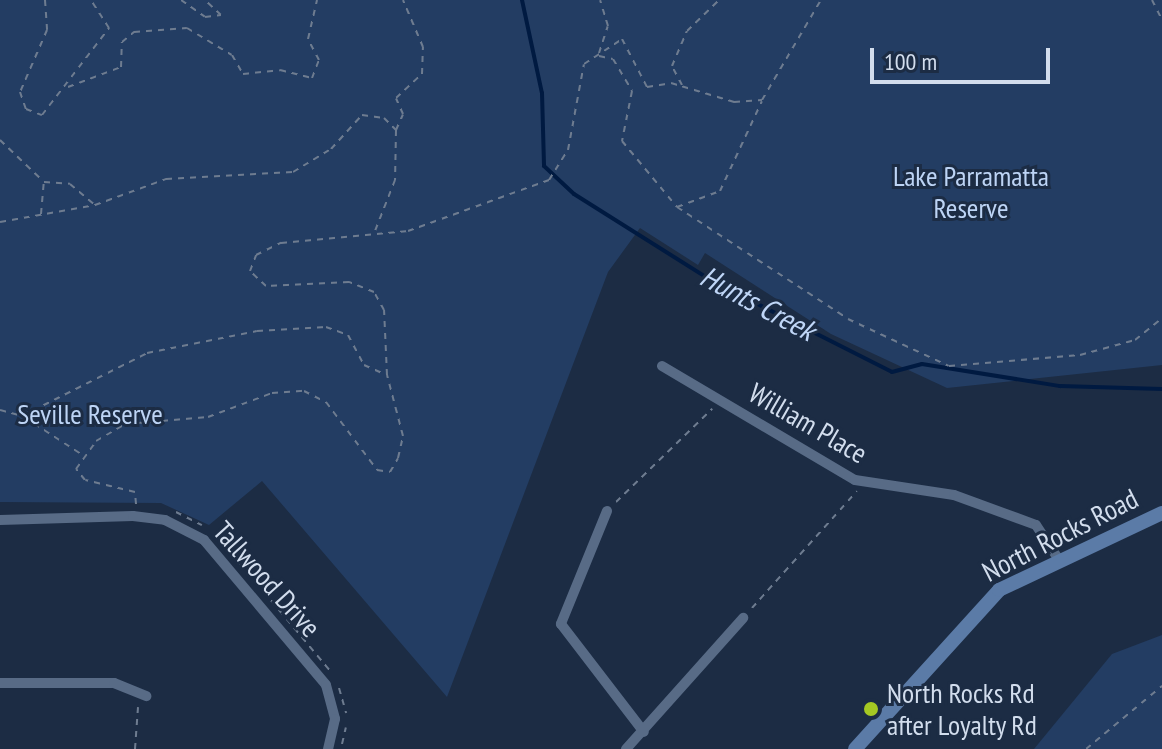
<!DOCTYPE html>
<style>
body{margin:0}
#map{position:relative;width:1162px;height:749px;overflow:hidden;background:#1c2c44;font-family:"PT Sans Narrow",sans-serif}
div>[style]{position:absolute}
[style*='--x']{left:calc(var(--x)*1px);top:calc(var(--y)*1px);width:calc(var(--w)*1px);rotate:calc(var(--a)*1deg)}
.green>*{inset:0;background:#233d63}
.stream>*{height:4px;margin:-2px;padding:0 2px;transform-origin:2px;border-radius:2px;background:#001a41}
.path>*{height:2px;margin-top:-1px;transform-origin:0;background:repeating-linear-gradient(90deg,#6e7c90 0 6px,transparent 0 12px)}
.street>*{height:10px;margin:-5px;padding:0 5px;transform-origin:5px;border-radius:5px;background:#586b86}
.secondary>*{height:14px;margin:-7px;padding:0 7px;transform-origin:7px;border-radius:7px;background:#5b7ba7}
.dots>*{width:22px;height:22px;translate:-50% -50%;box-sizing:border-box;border:4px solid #1c2c44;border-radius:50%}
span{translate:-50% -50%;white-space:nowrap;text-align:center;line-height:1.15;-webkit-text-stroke:6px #1c2c44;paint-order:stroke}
.park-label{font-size:28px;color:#bdd4f5}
.street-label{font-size:28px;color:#d2dded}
.poi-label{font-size:28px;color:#d2dded}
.left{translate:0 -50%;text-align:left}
.water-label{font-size:30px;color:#bfd6f7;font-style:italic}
.scale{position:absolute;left:870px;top:48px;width:180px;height:36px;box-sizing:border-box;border:4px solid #d2dded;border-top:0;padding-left:10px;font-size:24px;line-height:28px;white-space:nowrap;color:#d2dded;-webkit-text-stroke:6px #1c2c44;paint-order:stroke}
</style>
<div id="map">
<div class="green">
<div style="clip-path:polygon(0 0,1162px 0,1162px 365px,947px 388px,831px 334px,705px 253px,698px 265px,640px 228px,608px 272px,447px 697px,262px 481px,209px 525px,161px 503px,0 502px)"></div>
<div style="clip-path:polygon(1162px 635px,1162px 749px,1034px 749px,1112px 654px)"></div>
</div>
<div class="stream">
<div style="--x:522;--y:0;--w:95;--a:77.9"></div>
<div style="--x:542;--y:93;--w:73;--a:88.4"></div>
<div style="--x:544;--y:166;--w:41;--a:43"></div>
<div style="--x:574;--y:194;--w:165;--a:32.2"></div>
<div style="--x:714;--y:282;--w:199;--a:26.8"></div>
<div style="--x:892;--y:372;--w:31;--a:-15"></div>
<div style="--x:922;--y:364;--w:140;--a:9.1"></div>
<div style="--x:1060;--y:386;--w:102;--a:1.7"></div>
</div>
<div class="path">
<div style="--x:45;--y:0;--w:30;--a:86"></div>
<div style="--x:47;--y:30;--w:68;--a:113.5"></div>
<div style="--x:20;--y:92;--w:18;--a:71"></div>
<div style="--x:26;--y:109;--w:17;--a:21"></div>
<div style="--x:42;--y:115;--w:110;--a:-52.4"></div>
<div style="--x:109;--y:28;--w:33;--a:-123"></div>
<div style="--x:181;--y:0;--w:29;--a:35"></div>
<div style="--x:205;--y:17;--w:16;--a:-7"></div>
<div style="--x:221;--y:15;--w:22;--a:-137"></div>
<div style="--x:1152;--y:0;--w:22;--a:63"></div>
<div style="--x:599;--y:53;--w:28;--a:-72"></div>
<div style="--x:608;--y:26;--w:27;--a:-107"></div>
<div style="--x:599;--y:56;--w:14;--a:12"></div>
<div style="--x:613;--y:59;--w:37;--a:59"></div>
<div style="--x:632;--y:91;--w:51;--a:101.3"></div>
<div style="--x:622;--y:141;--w:86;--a:50.2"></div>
<div style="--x:677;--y:207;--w:204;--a:33.2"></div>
<div style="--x:848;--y:319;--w:111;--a:25"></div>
<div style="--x:949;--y:366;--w:131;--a:-4.8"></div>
<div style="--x:1080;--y:355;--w:57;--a:-15.3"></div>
<div style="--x:1135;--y:340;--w:35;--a:-39"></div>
<div style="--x:682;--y:85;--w:21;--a:-118"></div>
<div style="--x:672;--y:66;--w:38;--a:-67"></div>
<div style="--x:687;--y:31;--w:45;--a:-44.1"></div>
<div style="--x:68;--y:87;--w:57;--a:-20.7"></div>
<div style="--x:121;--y:67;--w:25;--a:-88"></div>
<div style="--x:122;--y:42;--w:16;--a:-40"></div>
<div style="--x:134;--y:32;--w:53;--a:-4.3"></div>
<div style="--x:187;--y:28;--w:52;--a:31"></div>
<div style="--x:232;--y:55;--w:22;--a:60"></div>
<div style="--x:243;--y:74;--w:37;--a:-6"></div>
<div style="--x:280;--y:70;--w:33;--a:14"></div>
<div style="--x:312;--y:78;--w:19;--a:-69"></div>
<div style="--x:319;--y:60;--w:24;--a:-118"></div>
<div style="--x:308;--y:39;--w:40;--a:-77"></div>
<div style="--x:396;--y:130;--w:17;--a:-66"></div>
<div style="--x:403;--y:114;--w:17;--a:-114"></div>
<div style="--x:396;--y:98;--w:35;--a:-43"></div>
<div style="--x:422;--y:74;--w:27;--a:-88"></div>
<div style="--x:423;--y:47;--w:51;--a:-113.1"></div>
<div style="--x:0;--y:140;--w:59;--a:43.6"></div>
<div style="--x:677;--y:207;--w:46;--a:-20.4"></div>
<div style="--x:720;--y:191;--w:99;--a:-65"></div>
<div style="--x:41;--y:214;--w:32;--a:-85"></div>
<div style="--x:44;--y:182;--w:26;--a:4"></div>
<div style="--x:70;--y:184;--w:31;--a:40"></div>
<div style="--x:0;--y:222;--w:97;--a:-10.1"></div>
<div style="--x:95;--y:205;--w:76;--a:-20.1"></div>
<div style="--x:166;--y:179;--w:127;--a:-3.2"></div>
<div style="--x:293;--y:172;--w:44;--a:-31.2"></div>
<div style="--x:331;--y:149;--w:46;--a:-47.6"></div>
<div style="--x:362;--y:115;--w:22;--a:8"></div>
<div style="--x:384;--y:118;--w:17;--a:45"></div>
<div style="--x:396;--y:130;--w:50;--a:91.1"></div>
<div style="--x:395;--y:180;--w:55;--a:111.4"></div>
<div style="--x:0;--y:410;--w:23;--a:15"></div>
<div style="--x:22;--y:416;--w:140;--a:-26.7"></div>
<div style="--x:147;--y:353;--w:112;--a:-11.3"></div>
<div style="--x:257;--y:331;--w:69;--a:-3.3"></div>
<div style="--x:326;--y:327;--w:23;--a:20"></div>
<div style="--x:348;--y:335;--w:34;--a:62"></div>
<div style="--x:364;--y:365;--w:24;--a:24"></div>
<div style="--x:24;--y:417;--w:68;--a:33"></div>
<div style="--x:616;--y:502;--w:134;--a:-44.1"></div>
<div style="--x:136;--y:504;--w:12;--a:-95"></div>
<div style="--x:135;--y:492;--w:51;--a:-166.5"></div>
<div style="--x:85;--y:480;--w:14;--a:-129"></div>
<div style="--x:76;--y:469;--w:34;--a:-54"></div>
<div style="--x:96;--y:441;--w:34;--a:-30"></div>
<div style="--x:126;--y:424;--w:82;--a:-4.9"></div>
<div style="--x:208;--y:417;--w:68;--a:-20.6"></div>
<div style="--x:272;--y:393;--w:32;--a:-4"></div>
<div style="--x:304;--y:391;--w:25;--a:27"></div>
<div style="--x:326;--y:402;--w:85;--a:53.1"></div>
<div style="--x:377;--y:470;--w:13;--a:9"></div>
<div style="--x:390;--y:472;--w:16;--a:-60"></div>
<div style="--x:398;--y:458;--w:23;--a:-77"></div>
<div style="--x:403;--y:436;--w:63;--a:-104.7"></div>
<div style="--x:387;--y:375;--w:65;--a:-92.6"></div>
<div style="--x:384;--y:310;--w:21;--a:-119"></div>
<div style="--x:374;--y:292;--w:27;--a:-158"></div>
<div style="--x:349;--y:282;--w:83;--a:177.2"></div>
<div style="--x:266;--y:286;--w:22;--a:-137"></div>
<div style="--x:250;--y:271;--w:17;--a:-69"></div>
<div style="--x:256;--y:255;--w:28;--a:-26"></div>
<div style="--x:281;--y:243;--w:128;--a:-5.4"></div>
<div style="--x:408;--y:231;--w:150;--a:-19.9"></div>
<div style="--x:549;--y:180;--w:36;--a:-58"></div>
<div style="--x:568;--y:150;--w:87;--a:-79.5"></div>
<div style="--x:584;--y:64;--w:45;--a:-33.3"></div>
<div style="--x:622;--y:39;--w:54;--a:62.5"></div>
<div style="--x:647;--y:87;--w:24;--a:-9"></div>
<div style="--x:671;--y:83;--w:66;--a:16.8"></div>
<div style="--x:734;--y:102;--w:28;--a:-4"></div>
<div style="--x:762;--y:100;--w:116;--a:-59.5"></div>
<div style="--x:176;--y:512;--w:29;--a:27"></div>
<div style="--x:217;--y:536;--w:177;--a:50"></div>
<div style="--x:752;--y:608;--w:157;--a:-48.1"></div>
<div style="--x:339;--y:688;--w:26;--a:74"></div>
<div style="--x:342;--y:744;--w:17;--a:-77"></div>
<div style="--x:135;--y:749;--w:42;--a:-85.9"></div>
<div style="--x:1086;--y:749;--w:99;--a:-39.7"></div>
</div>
<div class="street">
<div style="--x:662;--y:366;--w:224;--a:30.6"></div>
<div style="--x:855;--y:480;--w:100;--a:8.6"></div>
<div style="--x:954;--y:495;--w:87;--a:20.1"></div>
<div style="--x:1036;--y:525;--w:42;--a:56.7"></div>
<div style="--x:607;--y:511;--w:122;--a:112.2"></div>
<div style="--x:561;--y:624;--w:136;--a:52.5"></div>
<div style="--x:0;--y:520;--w:133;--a:-1.7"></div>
<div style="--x:133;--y:516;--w:32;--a:7"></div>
<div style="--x:165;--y:520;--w:44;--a:27.1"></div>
<div style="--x:204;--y:540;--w:189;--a:49.9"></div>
<div style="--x:326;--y:685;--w:35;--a:75"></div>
<div style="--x:335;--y:719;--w:31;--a:103"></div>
<div style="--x:0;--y:683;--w:114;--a:0"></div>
<div style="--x:114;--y:683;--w:35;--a:22"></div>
<div style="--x:626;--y:749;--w:176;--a:-48.2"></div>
</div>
<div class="secondary">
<div style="--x:855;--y:749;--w:215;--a:-47.8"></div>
<div style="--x:999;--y:590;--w:180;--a:-25.3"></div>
</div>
<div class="dots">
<div style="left:871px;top:709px;background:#a5c823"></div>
</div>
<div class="park-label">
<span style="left:971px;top:192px">Lake Parramatta<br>Reserve</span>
<span style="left:90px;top:414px">Seville Reserve</span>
</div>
<div class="street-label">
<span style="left:808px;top:423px;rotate:30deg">William Place</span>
<span style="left:1060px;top:535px;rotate:-27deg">North Rocks Road</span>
<span style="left:267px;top:579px;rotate:48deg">Tallwood Drive</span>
</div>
<div class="poi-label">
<span class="left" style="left:887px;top:709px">North Rocks Rd<br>after Loyalty Rd</span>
</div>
<div class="water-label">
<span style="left:758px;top:303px;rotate:28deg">Hunts Creek</span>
</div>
<div class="scale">100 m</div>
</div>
